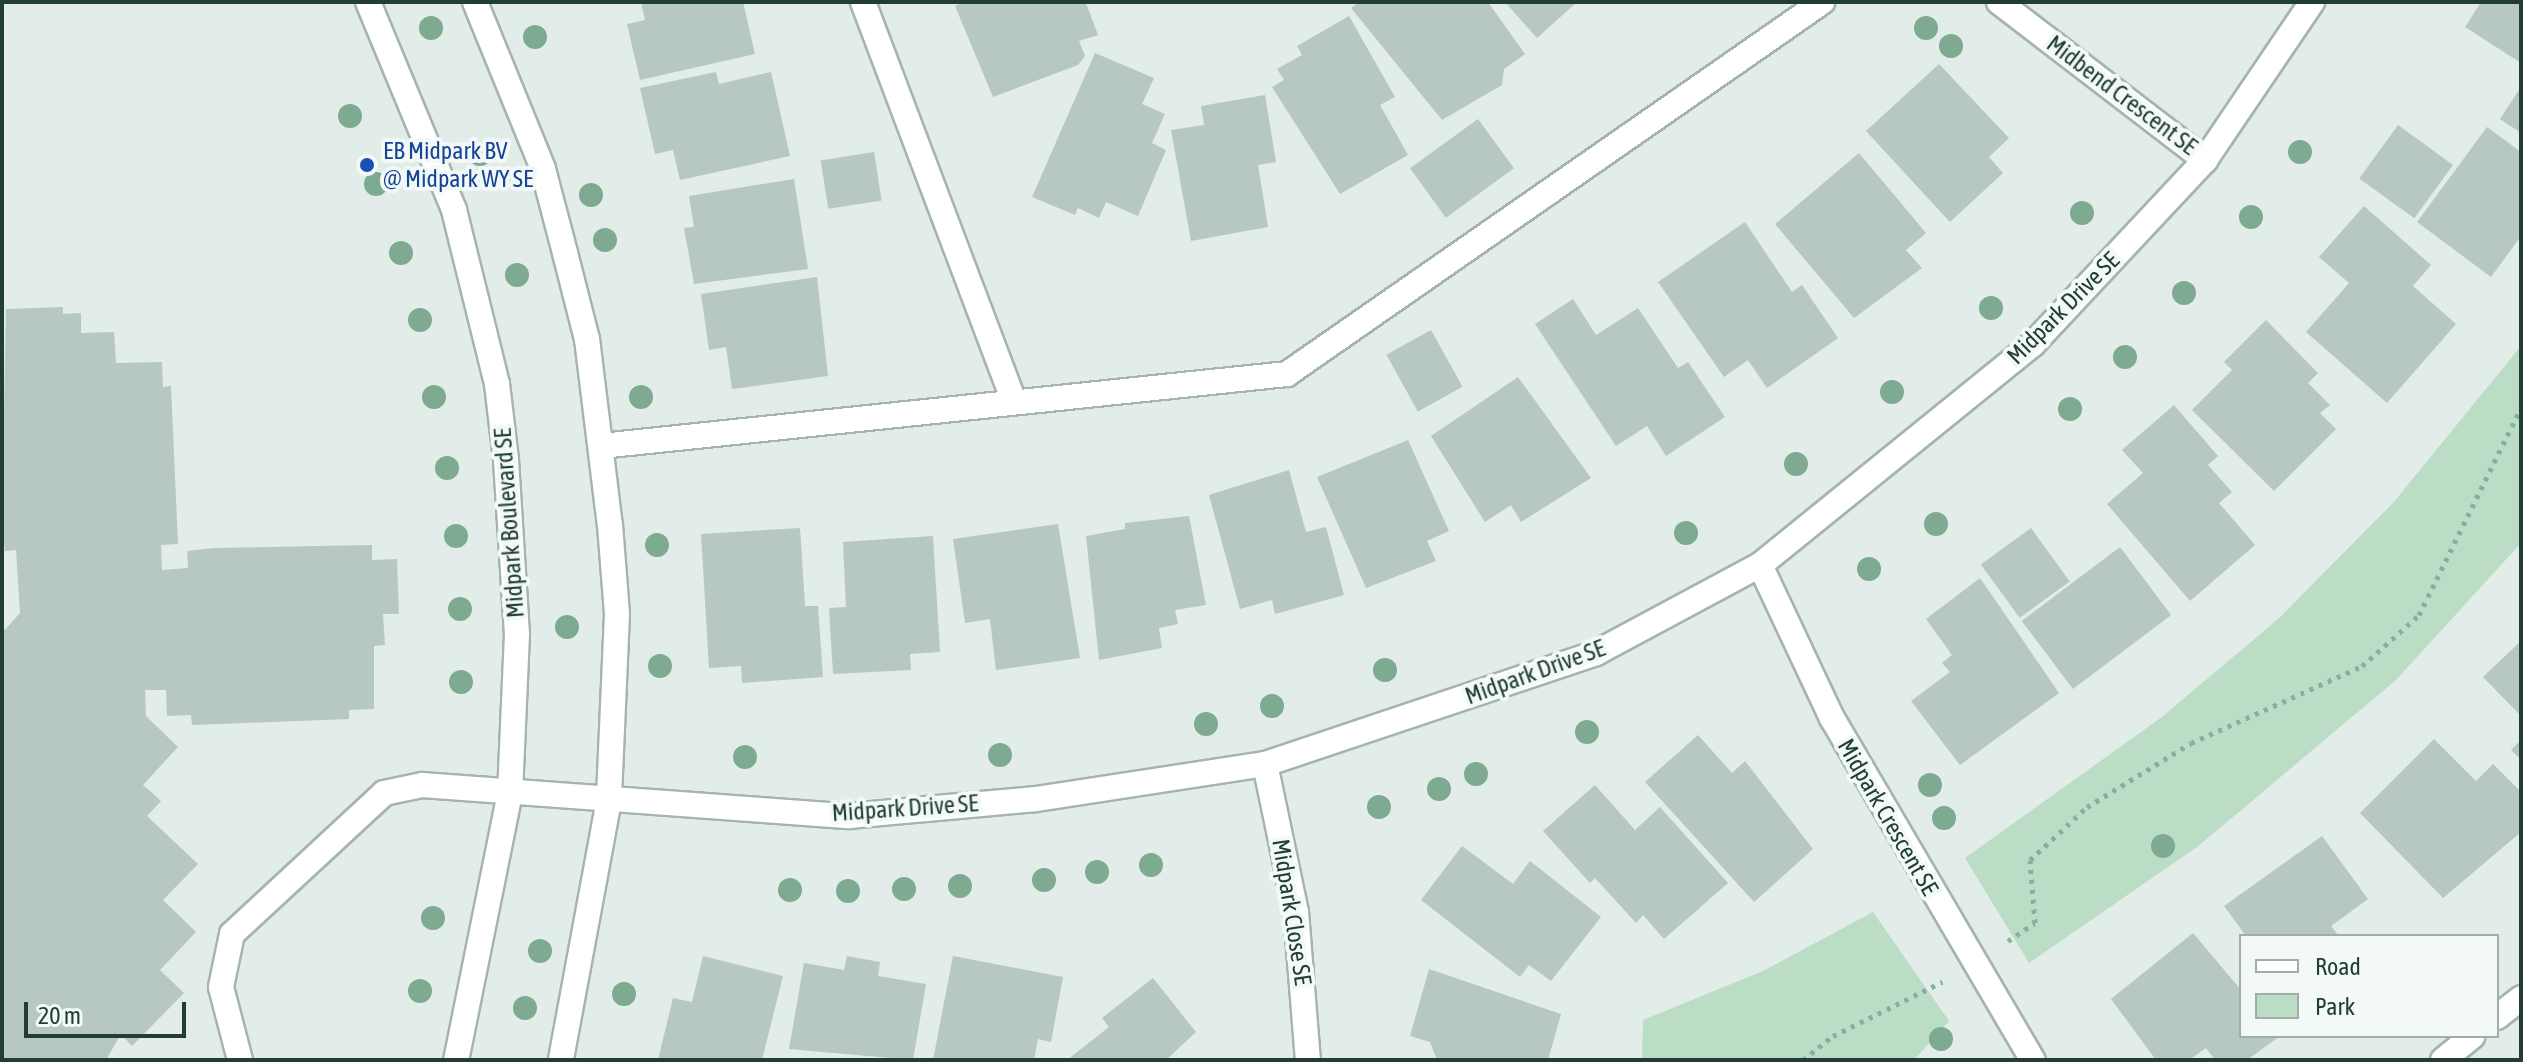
<!DOCTYPE html>
<style>
body{margin:0}
#map{position:relative;width:2523px;height:1062px;overflow:hidden;background:#e2ece8;font-family:"Asap Condensed",sans-serif}
div>[style]{position:absolute}
[style*='--x']{left:calc(var(--x)*1px);top:calc(var(--y)*1px);width:calc(var(--w)*1px);rotate:calc(var(--a)*1deg)}
.green>*{inset:0;background:#bbddc5}
.building>*{inset:0;background:#b7c7c1;transform-origin:0 0}
.path>*{height:5px;margin-top:-2.5px;transform-origin:0;background:repeating-linear-gradient(90deg,#82b0a2 0 4px,transparent 0 10px)}
.roads{filter:drop-shadow(2px 0 #a5b4af) drop-shadow(-2px 0 #a5b4af) drop-shadow(0 2px #a5b4af) drop-shadow(0 -2px #a5b4af)}
.minor>*{height:24px;margin:-12px;padding:0 12px;transform-origin:12px;border-radius:12px;background:#fff}
.trees>*{width:24px;height:24px;margin:-12px;border-radius:50%;background:#7eaa91}
.dots>*{width:22px;height:22px;translate:-50% -50%;box-sizing:border-box;border:4px solid #f2f9f6;border-radius:50%}
span{translate:-50% -50%;white-space:nowrap;text-align:center;line-height:1.15;-webkit-text-stroke:8px #f2f9f6;paint-order:stroke}
.street-label{font-size:24px;color:#223d36}
.transit-label{font-size:24px;color:#164399}
.left{translate:0 -50%;text-align:left}
.frame{position:absolute;inset:0;border:4px solid #223d36;pointer-events:none}
.legend{position:absolute;left:2239px;top:934px;width:260px;height:104px;box-sizing:border-box;background:#f2f9f6;border:2px solid #9faea9;margin:0;padding:10px 14px;list-style:none;font-size:24px;color:#223d36}
.legend li{display:flex;align-items:center;gap:16px;height:40px}
.legend b{width:40px;border:2px solid #9faea9}
.scale{position:absolute;left:24px;top:1002px;width:162px;height:36px;box-sizing:border-box;border:4px solid #223d36;border-top:0;padding-left:10px;font-size:24px;line-height:28px;white-space:nowrap;color:#223d36;-webkit-text-stroke:6px #f2f9f6;paint-order:stroke}
</style>
<div id="map">
<div class="green">
<div style="clip-path:polygon(2521px 346px,2521px 543px,2396px 680px,2197px 847px,2029px 963px,1965px 858px,2162px 717px,2278px 619px,2393px 503px)"></div>
<div style="clip-path:polygon(1873px 912px,1949px 1021px,1914px 1060px,1642px 1060px,1643px 1020px,1763px 971px)"></div>
</div>
<div class="building">
<div style="clip-path:polygon(641px 2px,743px 2px,755px 54px,640px 80px,627px 24px,645px 20px)"></div>
<div style="clip-path:polygon(964px 2px,1086px 3px,1098px 35px,1079px 41px,1085px 56px,1078px 65px,993px 97px,955px 6px)"></div>
<div style="clip-path:polygon(1359px 2px,1488px 2px,1525px 54px,1504px 69px,1502px 85px,1442px 120px,1351px 8px)"></div>
<div style="clip-path:polygon(1505px 2px,1577px 2px,1537px 38px)"></div>
<div style="clip-path:polygon(2481px 2px,2521px 2px,2521px 63px,2465px 27px)"></div>
<div style="clip-path:polygon(1349px 16px,1395px 97px,1380px 105px,1408px 155px,1340px 194px,1272px 87px,1284px 80px,1277px 69px,1302px 55px,1297px 46px)"></div>
<div style="clip-path:polygon(1095px 53px,1154px 78px,1142px 104px,1165px 114px,1152px 143px,1166px 150px,1138px 216px,1106px 202px,1099px 218px,1078px 208px,1075px 215px,1032px 197px)"></div>
<div style="clip-path:polygon(1939px 64px,2009px 138px,1989px 157px,2003px 173px,1950px 222px,1866px 131px)"></div>
<div style="clip-path:polygon(716px 72px,719px 84px,771px 72px,790px 156px,680px 180px,673px 150px,655px 154px,640px 88px)"></div>
<div style="clip-path:polygon(2521px 87px,2521px 133px,2500px 119px)"></div>
<div style="clip-path:polygon(1265px 95px,1276px 162px,1258px 165px,1268px 227px,1191px 241px,1171px 130px,1204px 125px,1201px 106px)"></div>
<div style="left:1478px;top:119px;width:61px;height:84px;rotate:54deg"></div>
<div style="left:2398px;top:125px;width:68px;height:66px;rotate:36deg"></div>
<div style="clip-path:polygon(2487px 127px,2521px 152px,2521px 236px,2491px 277px,2417px 222px)"></div>
<div style="left:874px;top:152px;width:49px;height:54px;rotate:81deg"></div>
<div style="clip-path:polygon(1859px 153px,1926px 233px,1906px 250px,1922px 268px,1854px 318px,1775px 224px)"></div>
<div style="clip-path:polygon(794px 179px,808px 269px,694px 284px,684px 228px,694px 227px,689px 196px)"></div>
<div style="clip-path:polygon(2364px 206px,2431px 265px,2413px 286px,2456px 324px,2387px 403px,2306px 332px,2349px 283px,2319px 257px)"></div>
<div style="clip-path:polygon(1745px 222px,1792px 292px,1802px 285px,1838px 338px,1767px 388px,1748px 360px,1724px 377px,1658px 282px)"></div>
<div style="clip-path:polygon(817px 277px,828px 376px,732px 389px,726px 347px,709px 350px,701px 294px)"></div>
<div style="clip-path:polygon(1573px 299px,1596px 335px,1638px 308px,1678px 368px,1688px 362px,1725px 417px,1666px 456px,1647px 426px,1616px 446px,1535px 324px)"></div>
<div style="clip-path:polygon(63px 307px,63px 314px,81px 313px,81px 333px,114px 332px,116px 363px,162px 362px,163px 387px,171px 386px,178px 544px,161px 545px,162px 570px,188px 568px,187px 551px,214px 548px,372px 545px,372px 560px,397px 559px,399px 614px,383px 614px,385px 645px,374px 646px,374px 709px,349px 710px,349px 719px,192px 725px,191px 715px,167px 716px,166px 690px,145px 690px,146px 716px,178px 747px,143px 785px,161px 801px,147px 816px,198px 864px,163px 900px,196px 932px,160px 970px,184px 993px,132px 1046px,121px 1034px,106px 1060px,2px 1060px,2px 633px,20px 613px,16px 550px,5px 551px,2px 521px,6px 309px)"></div>
<div style="clip-path:polygon(2266px 320px,2318px 373px,2308px 383px,2330px 405px,2320px 413px,2336px 429px,2274px 491px,2192px 410px,2232px 370px,2224px 362px)"></div>
<div style="left:1431px;top:330px;width:65px;height:51px;rotate:61deg"></div>
<div style="clip-path:polygon(1518px 377px,1591px 478px,1521px 522px,1511px 505px,1485px 522px,1431px 436px)"></div>
<div style="clip-path:polygon(2174px 405px,2218px 456px,2208px 465px,2232px 492px,2219px 503px,2255px 545px,2190px 601px,2107px 504px,2143px 473px,2122px 450px)"></div>
<div style="clip-path:polygon(1408px 440px,1449px 531px,1427px 541px,1436px 561px,1366px 588px,1317px 477px)"></div>
<div style="clip-path:polygon(1289px 470px,1306px 532px,1326px 527px,1344px 595px,1275px 614px,1272px 600px,1240px 609px,1209px 495px)"></div>
<div style="clip-path:polygon(1189px 516px,1206px 605px,1175px 610px,1178px 624px,1159px 628px,1162px 648px,1099px 660px,1086px 536px,1125px 529px,1125px 523px)"></div>
<div style="clip-path:polygon(1058px 524px,1080px 658px,996px 670px,990px 619px,965px 623px,953px 539px)"></div>
<div style="clip-path:polygon(800px 528px,805px 606px,818px 606px,823px 677px,742px 683px,741px 666px,709px 668px,701px 534px)"></div>
<div style="left:2031px;top:528px;width:66px;height:62px;rotate:54deg"></div>
<div style="clip-path:polygon(933px 536px,940px 652px,910px 654px,911px 670px,833px 674px,829px 608px,846px 607px,843px 542px)"></div>
<div style="left:2120px;top:547px;width:85px;height:123px;rotate:53deg"></div>
<div style="clip-path:polygon(1980px 578px,2059px 693px,1960px 765px,1911px 701px,1950px 672px,1942px 663px,1952px 655px,1926px 619px)"></div>
<div style="clip-path:polygon(2521px 641px,2521px 716px,2483px 677px)"></div>
<div style="clip-path:polygon(1698px 735px,1732px 773px,1745px 761px,1813px 849px,1754px 902px,1645px 782px)"></div>
<div style="clip-path:polygon(2434px 739px,2476px 781px,2493px 764px,2521px 792px,2521px 832px,2443px 898px,2360px 813px)"></div>
<div style="clip-path:polygon(2521px 740px,2521px 760px,2511px 750px)"></div>
<div style="clip-path:polygon(1595px 785px,1635px 830px,1660px 807px,1728px 883px,1664px 939px,1643px 915px,1636px 923px,1595px 878px,1590px 883px,1543px 831px)"></div>
<div style="clip-path:polygon(2322px 836px,2368px 899px,2331px 926px,2339px 936px,2246px 936px,2224px 906px)"></div>
<div style="clip-path:polygon(1462px 846px,1513px 884px,1530px 861px,1601px 917px,1551px 981px,1529px 965px,1520px 977px,1421px 900px)"></div>
<div style="clip-path:polygon(2193px 933px,2241px 990px,2241px 1036px,2280px 1036px,2247px 1060px,2215px 1060px,2206px 1048px,2189px 1060px,2156px 1060px,2111px 999px)"></div>
<div style="clip-path:polygon(703px 956px,783px 976px,762px 1060px,658px 1060px,673px 998px,692px 1002px)"></div>
<div style="clip-path:polygon(847px 956px,880px 962px,878px 976px,926px 984px,913px 1060px,789px 1049px,804px 963px,844px 970px)"></div>
<div style="clip-path:polygon(953px 956px,1063px 977px,1051px 1042px,1038px 1039px,1034px 1060px,933px 1060px)"></div>
<div style="clip-path:polygon(1429px 969px,1561px 1014px,1548px 1060px,1437px 1060px,1430px 1042px,1410px 1036px)"></div>
<div style="clip-path:polygon(1153px 978px,1196px 1032px,1166px 1060px,1067px 1060px,1109px 1027px,1102px 1018px)"></div>
</div>
<div class="path">
<div style="--x:2008;--y:941;--w:32;--a:-34"></div>
<div style="--x:2035;--y:923;--w:63;--a:-94.5"></div>
<div style="--x:2030;--y:860;--w:78;--a:-42.9"></div>
<div style="--x:2087;--y:807;--w:122;--a:-31.6"></div>
<div style="--x:2191;--y:743;--w:188;--a:-24.2"></div>
<div style="--x:2362;--y:666;--w:76;--a:-41.8"></div>
<div style="--x:2419;--y:615;--w:231;--a:-63.8"></div>
<div style="--x:1803;--y:1060;--w:38;--a:-39"></div>
<div style="--x:1833;--y:1036;--w:122;--a:-26.4"></div>
</div>
<div class="roads">
<div class="minor">
<div style="--x:368;--y:2;--w:225;--a:67.5"></div>
<div style="--x:454;--y:210;--w:179;--a:76.1"></div>
<div style="--x:497;--y:384;--w:77;--a:83.2"></div>
<div style="--x:506;--y:460;--w:174;--a:86.4"></div>
<div style="--x:517;--y:634;--w:159;--a:92.5"></div>
<div style="--x:510;--y:793;--w:272;--a:101.4"></div>
<div style="--x:475;--y:2;--w:180;--a:67.8"></div>
<div style="--x:543;--y:169;--w:87;--a:75.3"></div>
<div style="--x:565;--y:253;--w:89;--a:75.7"></div>
<div style="--x:587;--y:339;--w:187;--a:83"></div>
<div style="--x:610;--y:525;--w:89;--a:85.5"></div>
<div style="--x:617;--y:614;--w:186;--a:92.5"></div>
<div style="--x:609;--y:800;--w:264;--a:100.5"></div>
<div style="--x:863;--y:2;--w:424;--a:69.3"></div>
<div style="--x:1999;--y:2;--w:260;--a:37.5"></div>
<div style="--x:601;--y:446;--w:690;--a:-5.99"></div>
<div style="--x:1287;--y:374;--w:652;--a:-34.81"></div>
<div style="--x:1760;--y:565;--w:169;--a:64.8"></div>
<div style="--x:1832;--y:718;--w:397;--a:59.6"></div>
<div style="--x:1265;--y:764;--w:151;--a:78.2"></div>
<div style="--x:1296;--y:912;--w:148;--a:85.4"></div>
<div style="--x:2497;--y:1017;--w:31;--a:-38"></div>
<div style="--x:240;--y:1060;--w:75;--a:-104.6"></div>
<div style="--x:221;--y:987;--w:54;--a:-78.3"></div>
<div style="--x:232;--y:934;--w:207;--a:-42.8"></div>
<div style="--x:384;--y:793;--w:39;--a:-12"></div>
<div style="--x:422;--y:785;--w:428;--a:4.2"></div>
<div style="--x:849;--y:816;--w:188;--a:-5.2"></div>
<div style="--x:1036;--y:799;--w:232;--a:-8.7"></div>
<div style="--x:1265;--y:764;--w:349;--a:-18.5"></div>
<div style="--x:1596;--y:653;--w:186;--a:-28.2"></div>
<div style="--x:1760;--y:565;--w:351;--a:-39"></div>
<div style="--x:2033;--y:344;--w:252;--a:-46.9"></div>
<div style="--x:2205;--y:160;--w:191;--a:-55.9"></div>
<div style="--x:2443;--y:1060;--w:38;--a:-39"></div>
</div>
</div>
<div class="trees">
<div style="left:431px;top:28px"></div>
<div style="left:1926px;top:28px"></div>
<div style="left:535px;top:37px"></div>
<div style="left:1951px;top:46px"></div>
<div style="left:350px;top:116px"></div>
<div style="left:2300px;top:152px"></div>
<div style="left:480px;top:154px"></div>
<div style="left:376px;top:184px"></div>
<div style="left:591px;top:195px"></div>
<div style="left:2082px;top:213px"></div>
<div style="left:2251px;top:217px"></div>
<div style="left:605px;top:240px"></div>
<div style="left:401px;top:253px"></div>
<div style="left:517px;top:275px"></div>
<div style="left:2184px;top:293px"></div>
<div style="left:1991px;top:308px"></div>
<div style="left:420px;top:320px"></div>
<div style="left:2125px;top:357px"></div>
<div style="left:1892px;top:392px"></div>
<div style="left:434px;top:397px"></div>
<div style="left:641px;top:397px"></div>
<div style="left:2070px;top:409px"></div>
<div style="left:1796px;top:464px"></div>
<div style="left:447px;top:468px"></div>
<div style="left:1936px;top:524px"></div>
<div style="left:1686px;top:533px"></div>
<div style="left:456px;top:536px"></div>
<div style="left:657px;top:545px"></div>
<div style="left:1869px;top:569px"></div>
<div style="left:460px;top:609px"></div>
<div style="left:567px;top:627px"></div>
<div style="left:660px;top:666px"></div>
<div style="left:1385px;top:670px"></div>
<div style="left:461px;top:682px"></div>
<div style="left:1272px;top:706px"></div>
<div style="left:1206px;top:724px"></div>
<div style="left:1587px;top:732px"></div>
<div style="left:1000px;top:755px"></div>
<div style="left:745px;top:757px"></div>
<div style="left:1476px;top:774px"></div>
<div style="left:1930px;top:785px"></div>
<div style="left:1439px;top:789px"></div>
<div style="left:1379px;top:807px"></div>
<div style="left:1944px;top:818px"></div>
<div style="left:2163px;top:846px"></div>
<div style="left:1151px;top:865px"></div>
<div style="left:1097px;top:872px"></div>
<div style="left:1044px;top:880px"></div>
<div style="left:960px;top:886px"></div>
<div style="left:904px;top:889px"></div>
<div style="left:790px;top:890px"></div>
<div style="left:848px;top:891px"></div>
<div style="left:433px;top:918px"></div>
<div style="left:540px;top:951px"></div>
<div style="left:420px;top:991px"></div>
<div style="left:624px;top:994px"></div>
<div style="left:525px;top:1008px"></div>
<div style="left:1941px;top:1039px"></div>
</div>
<div class="dots">
<div style="left:367px;top:165px;background:#1a4fb4"></div>
</div>
<div class="street-label">
<span style="left:2122px;top:95px;rotate:37deg">Midbend Crescent SE</span>
<span style="left:2063px;top:308px;rotate:-45deg">Midpark Drive SE</span>
<span style="left:509px;top:523px;rotate:-94deg">Midpark Boulevard SE</span>
<span style="left:1535px;top:672px;rotate:-20deg">Midpark Drive SE</span>
<span style="left:905px;top:808px;rotate:-4deg">Midpark Drive SE</span>
<span style="left:1888px;top:817px;rotate:60deg">Midpark Crescent SE</span>
<span style="left:1292px;top:912px;rotate:81deg">Midpark Close SE</span>
</div>
<div class="transit-label">
<span class="left" style="left:383px;top:165px">EB Midpark BV<br>@ Midpark WY SE</span>
</div>
<div class="frame"></div>
<ul class="legend">
<li><b style="height:10px;background:#fff"></b>Road</li>
<li><b style="height:22px;background:#bbddc5"></b>Park</li>
</ul>
<div class="scale">20 m</div>
</div>
